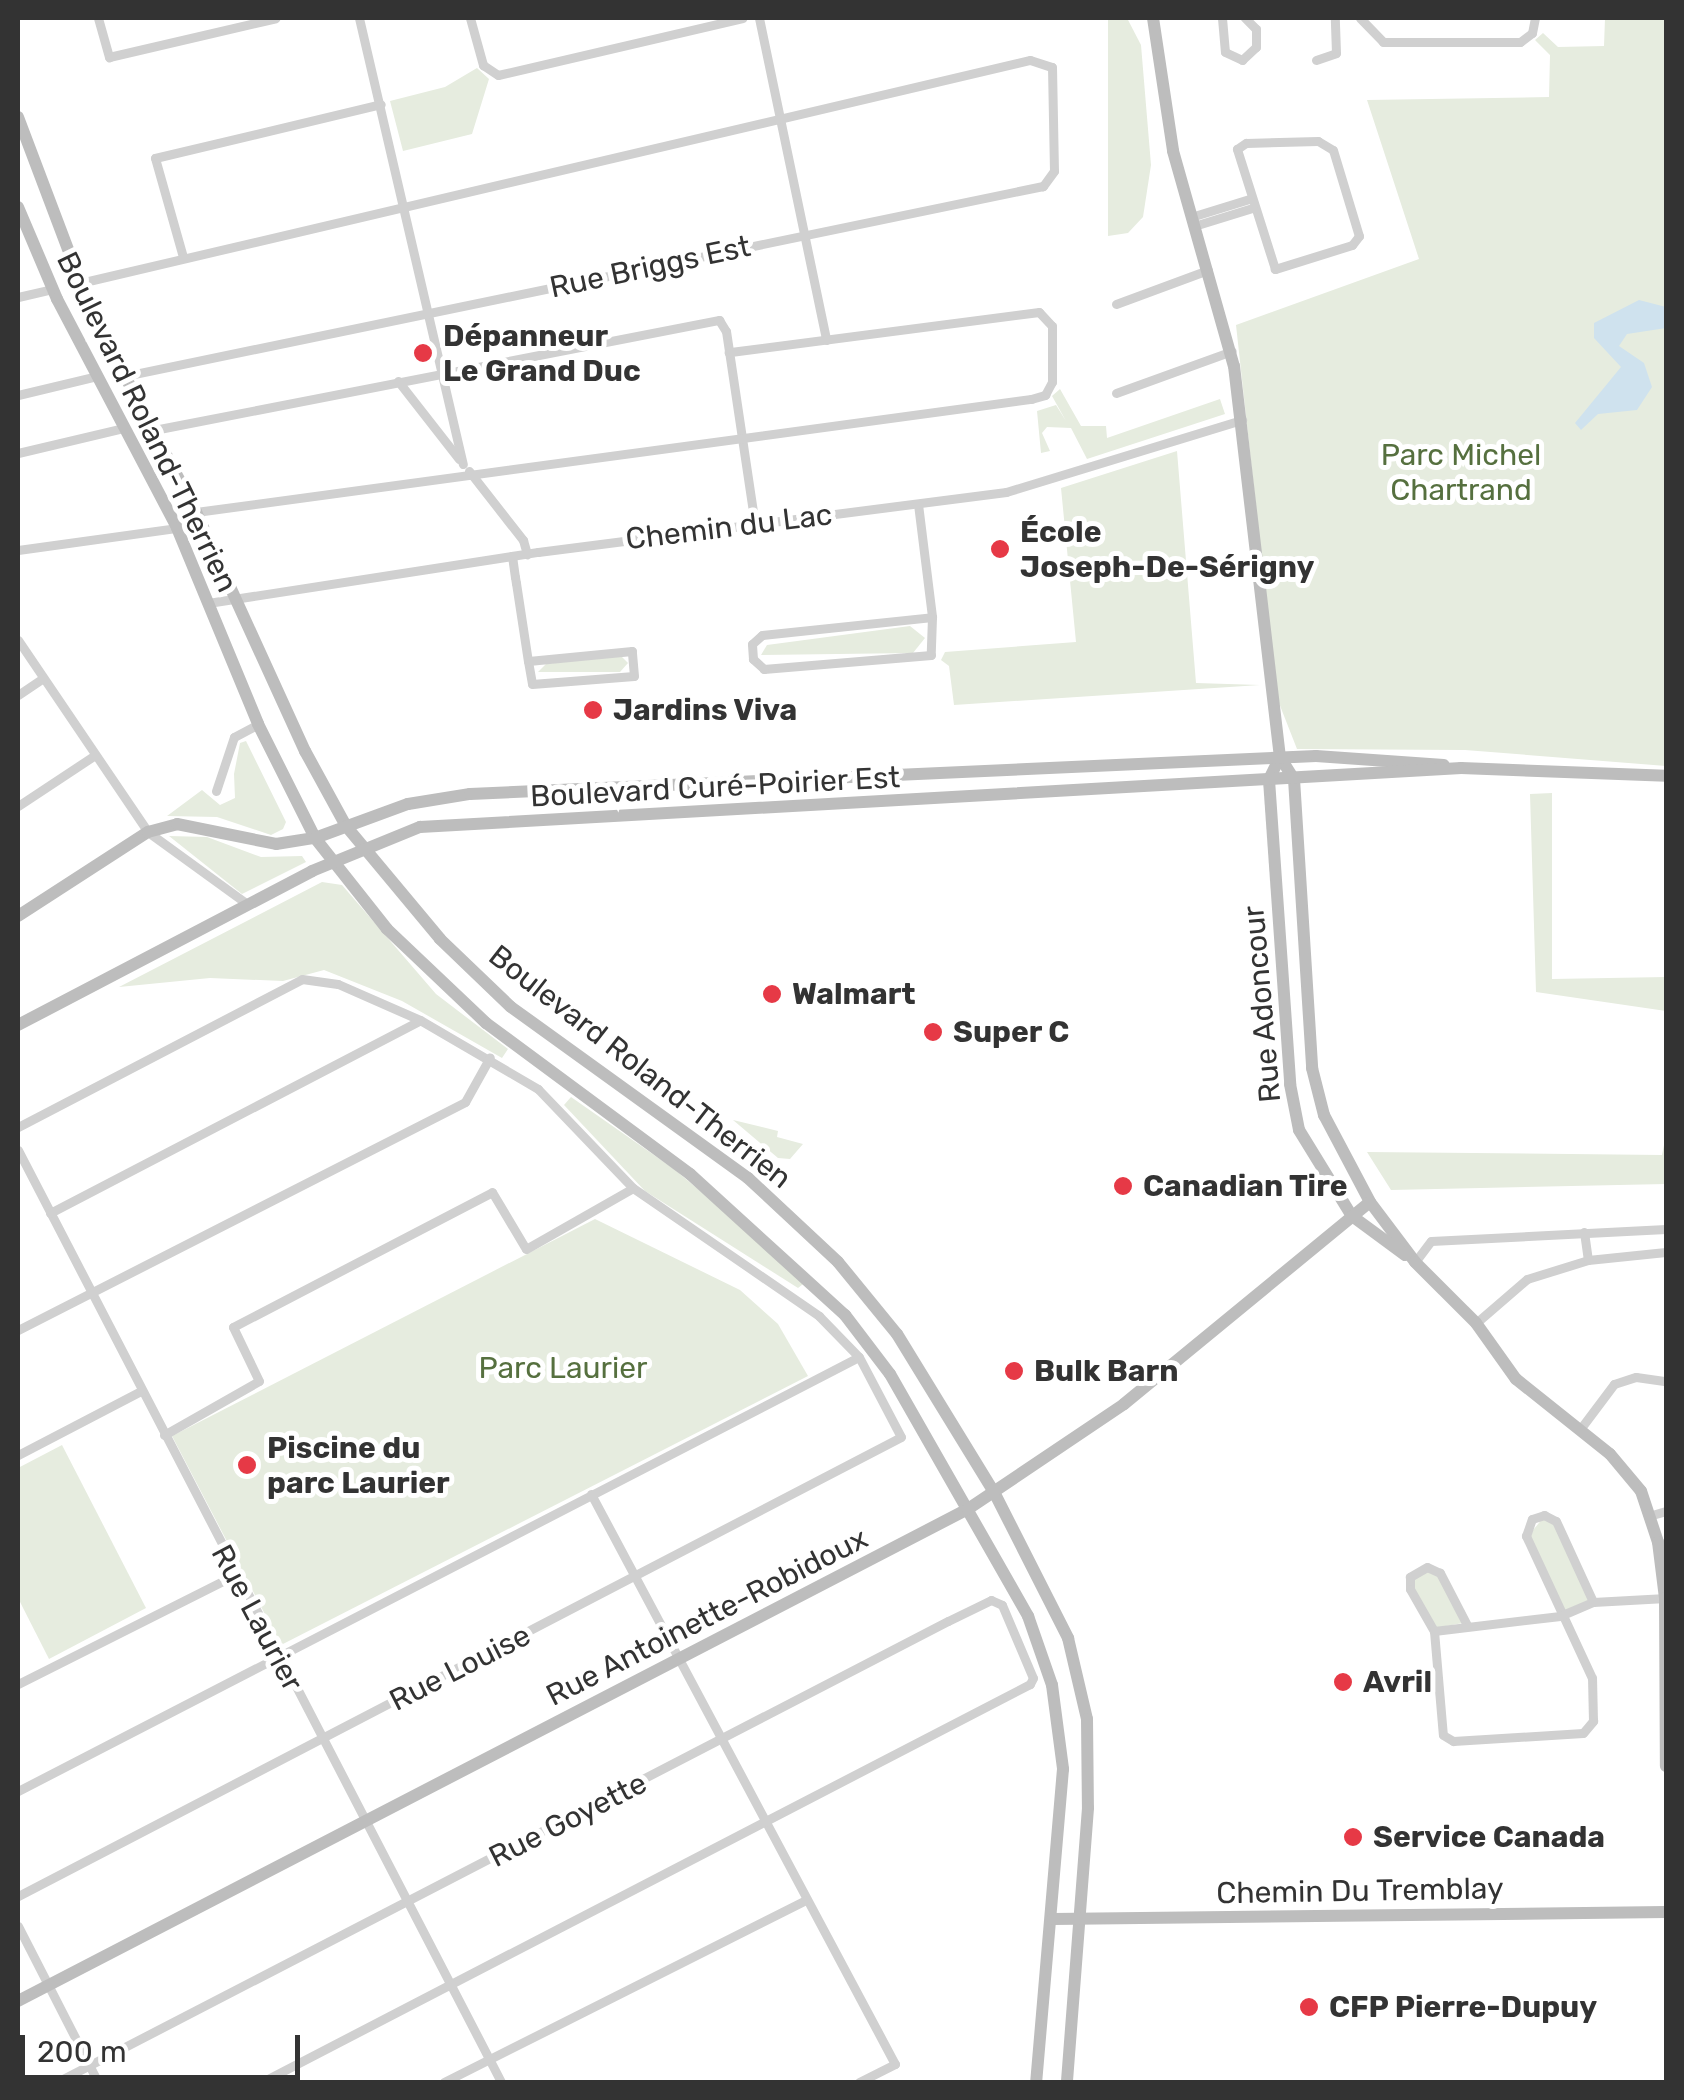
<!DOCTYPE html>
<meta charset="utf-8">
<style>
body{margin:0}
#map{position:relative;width:1684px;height:2100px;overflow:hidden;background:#fff;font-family:Rubik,sans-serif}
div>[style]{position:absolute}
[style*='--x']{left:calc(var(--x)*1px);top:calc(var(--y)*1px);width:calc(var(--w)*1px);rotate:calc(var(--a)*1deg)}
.green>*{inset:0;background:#e6ecdf}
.water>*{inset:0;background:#cfe2ee}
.street>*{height:9px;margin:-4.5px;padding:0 4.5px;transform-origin:4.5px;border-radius:4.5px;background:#d0d0d0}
.secondary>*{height:12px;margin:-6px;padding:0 6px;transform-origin:6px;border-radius:6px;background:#bdbdbd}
.dots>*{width:28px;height:28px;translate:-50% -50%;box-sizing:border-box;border:5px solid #fff;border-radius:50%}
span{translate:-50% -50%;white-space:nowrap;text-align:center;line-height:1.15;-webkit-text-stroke:10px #fff;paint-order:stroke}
.street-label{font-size:30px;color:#333}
.poi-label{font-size:30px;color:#333;font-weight:700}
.left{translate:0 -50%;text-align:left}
.park-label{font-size:30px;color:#56703f}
.frame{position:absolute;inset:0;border:20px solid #333;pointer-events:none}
.scale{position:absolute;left:20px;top:2035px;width:280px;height:45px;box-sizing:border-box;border:5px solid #333;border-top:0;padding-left:12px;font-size:30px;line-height:35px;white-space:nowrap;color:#333;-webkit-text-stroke:8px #fff;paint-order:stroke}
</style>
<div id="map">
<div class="green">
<div style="clip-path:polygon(1108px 18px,1127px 18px,1141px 45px,1151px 165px,1143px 217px,1128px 233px,1108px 236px)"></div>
<div style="clip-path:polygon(1605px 18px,1666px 18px,1666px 766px,1465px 750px,1297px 749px,1277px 698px,1236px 325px,1419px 259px,1367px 100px,1549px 97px,1550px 55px,1535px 40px,1543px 33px,1558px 47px,1604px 46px)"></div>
<div style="clip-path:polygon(477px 68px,489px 79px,472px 134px,403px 151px,390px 101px,445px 87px)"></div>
<div style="clip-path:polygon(1060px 389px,1081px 426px,1106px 426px,1107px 438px,1220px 399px,1225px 414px,1087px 459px,1071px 428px,1047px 427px,1042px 433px,1050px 451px,1041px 453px,1037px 411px,1056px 405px,1066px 421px,1052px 396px)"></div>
<div style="clip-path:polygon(1177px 451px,1196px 683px,1260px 685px,954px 705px,949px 666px,941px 660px,945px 652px,1076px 642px,1061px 488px)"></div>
<div style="clip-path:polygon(910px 626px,925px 638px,913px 653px,761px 655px,767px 645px)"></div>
<div style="clip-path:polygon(620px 655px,628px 663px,620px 672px,538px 672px,546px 664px)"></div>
<div style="clip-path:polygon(246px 741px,286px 822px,283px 829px,271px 835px,217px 817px,167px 816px,202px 790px,220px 805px,235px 798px,234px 774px,240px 743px)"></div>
<div style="clip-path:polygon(1552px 793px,1552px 979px,1666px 977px,1666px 1011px,1536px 992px,1530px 794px)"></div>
<div style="clip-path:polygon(169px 836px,207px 837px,261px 857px,302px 856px,306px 862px,242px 894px)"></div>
<div style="clip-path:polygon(322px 882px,342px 885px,436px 994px,508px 1049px,502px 1058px,402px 1001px,324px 970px,283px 981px,210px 978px,119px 987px)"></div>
<div style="clip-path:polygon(571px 1097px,674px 1169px,807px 1281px,798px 1288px,645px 1191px,564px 1105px)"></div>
<div style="clip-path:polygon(733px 1120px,778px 1131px,777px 1137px,803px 1144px,790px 1159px,778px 1158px)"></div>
<div style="clip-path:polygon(1666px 1135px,1666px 1184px,1391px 1190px,1367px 1152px,1662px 1155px)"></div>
<div style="clip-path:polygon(595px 1219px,740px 1290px,778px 1324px,808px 1376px,281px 1645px,172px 1436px)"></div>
<div style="clip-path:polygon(62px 1445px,146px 1608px,49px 1659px,18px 1598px,18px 1468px)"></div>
<div style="clip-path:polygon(1543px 1518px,1554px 1523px,1589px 1600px,1562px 1612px,1529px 1535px)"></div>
<div style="clip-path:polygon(1427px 1570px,1438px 1575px,1463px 1623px,1435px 1628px,1413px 1589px,1413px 1578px)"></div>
</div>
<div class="water">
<div style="clip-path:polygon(1639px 300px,1666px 307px,1666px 328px,1627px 334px,1619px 346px,1644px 363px,1652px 387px,1637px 410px,1598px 414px,1581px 430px,1575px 423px,1621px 367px,1594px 338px,1594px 323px)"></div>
</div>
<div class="street">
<div style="--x:98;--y:18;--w:41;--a:74.2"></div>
<div style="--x:109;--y:57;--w:171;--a:-13.1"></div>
<div style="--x:359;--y:18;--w:458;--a:76.9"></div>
<div style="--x:470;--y:18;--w:49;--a:74.5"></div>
<div style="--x:483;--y:65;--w:18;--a:34"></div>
<div style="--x:498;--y:75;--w:251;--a:-13.1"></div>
<div style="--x:759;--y:18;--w:329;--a:78.2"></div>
<div style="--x:1222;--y:18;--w:34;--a:85"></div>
<div style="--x:1225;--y:52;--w:19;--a:25"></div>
<div style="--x:1242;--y:60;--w:19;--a:-43"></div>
<div style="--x:1256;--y:47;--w:18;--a:-90"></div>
<div style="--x:1256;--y:29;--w:16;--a:-135"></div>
<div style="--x:1360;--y:18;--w:33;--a:46"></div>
<div style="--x:1383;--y:42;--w:137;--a:0"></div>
<div style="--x:1520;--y:42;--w:15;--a:-37"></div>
<div style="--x:1532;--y:33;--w:15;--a:-79"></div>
<div style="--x:1316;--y:60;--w:21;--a:-19"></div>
<div style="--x:1336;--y:53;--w:35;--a:-92"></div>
<div style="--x:1318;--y:141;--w:17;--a:31"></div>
<div style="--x:1333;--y:150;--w:90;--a:73.2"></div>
<div style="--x:1359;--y:236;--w:11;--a:128"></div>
<div style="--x:1352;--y:245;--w:81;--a:162.7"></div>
<div style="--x:1275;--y:269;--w:126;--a:-107.6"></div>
<div style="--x:1237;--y:149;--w:11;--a:-34"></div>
<div style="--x:1246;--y:143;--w:72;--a:-1.6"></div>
<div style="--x:1191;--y:217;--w:61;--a:-17.2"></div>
<div style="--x:1194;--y:226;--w:61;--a:-17.2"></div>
<div style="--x:183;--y:257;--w:103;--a:-105.8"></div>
<div style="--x:155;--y:158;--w:232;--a:-13.4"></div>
<div style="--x:80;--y:283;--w:976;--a:-13.21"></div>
<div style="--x:1030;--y:60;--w:23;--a:18"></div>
<div style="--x:1052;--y:67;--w:104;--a:88.9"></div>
<div style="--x:1054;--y:171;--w:19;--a:126"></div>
<div style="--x:1043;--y:186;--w:937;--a:168.31"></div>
<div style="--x:18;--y:297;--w:35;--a:-13"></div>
<div style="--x:1116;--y:304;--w:98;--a:-20.3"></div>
<div style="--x:398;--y:381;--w:99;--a:52"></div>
<div style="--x:1116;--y:393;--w:123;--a:-19.9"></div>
<div style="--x:18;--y:395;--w:81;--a:-13.5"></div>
<div style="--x:154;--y:430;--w:576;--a:-11.02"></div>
<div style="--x:719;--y:320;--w:13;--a:58"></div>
<div style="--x:726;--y:331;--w:195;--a:81.5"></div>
<div style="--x:18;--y:453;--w:109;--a:-13.3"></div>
<div style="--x:469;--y:471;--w:88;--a:52"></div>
<div style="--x:523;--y:540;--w:15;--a:74"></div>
<div style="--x:918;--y:504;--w:114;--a:82.9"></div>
<div style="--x:932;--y:617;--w:38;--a:92"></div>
<div style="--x:931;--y:655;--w:168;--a:175.2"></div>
<div style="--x:764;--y:669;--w:15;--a:-138"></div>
<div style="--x:753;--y:659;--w:15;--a:-94"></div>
<div style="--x:752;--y:644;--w:13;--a:-42"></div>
<div style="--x:762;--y:635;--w:171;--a:-6"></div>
<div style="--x:196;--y:512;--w:843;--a:-7.71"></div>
<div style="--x:1031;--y:399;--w:15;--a:-16"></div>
<div style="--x:1045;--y:395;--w:15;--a:-62"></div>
<div style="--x:1052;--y:382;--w:56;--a:-90"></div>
<div style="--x:1052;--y:326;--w:19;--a:-133"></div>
<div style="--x:1039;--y:312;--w:313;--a:172.6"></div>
<div style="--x:18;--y:550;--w:161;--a:-7.9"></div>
<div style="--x:512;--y:556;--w:21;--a:82"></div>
<div style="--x:515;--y:577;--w:6;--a:81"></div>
<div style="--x:516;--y:583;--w:79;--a:81.3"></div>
<div style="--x:528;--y:661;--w:23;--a:80"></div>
<div style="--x:532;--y:684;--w:102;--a:-4.5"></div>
<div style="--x:634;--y:676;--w:25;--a:-95"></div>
<div style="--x:632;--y:651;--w:104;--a:174.5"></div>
<div style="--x:208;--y:603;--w:334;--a:-8.8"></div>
<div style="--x:538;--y:552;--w:472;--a:-7.3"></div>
<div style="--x:1006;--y:492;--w:247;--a:-17"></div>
<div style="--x:18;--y:640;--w:232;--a:55.9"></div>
<div style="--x:148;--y:832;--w:122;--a:36"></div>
<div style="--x:18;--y:695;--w:30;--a:-34"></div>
<div style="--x:216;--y:791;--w:57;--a:-71.6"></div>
<div style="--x:234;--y:737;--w:27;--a:-28"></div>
<div style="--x:18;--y:806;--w:92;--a:-33.5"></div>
<div style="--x:18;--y:1127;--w:320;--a:-27.5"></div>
<div style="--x:302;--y:979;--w:36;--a:8"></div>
<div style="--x:338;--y:984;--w:90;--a:23.7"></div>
<div style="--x:420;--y:1020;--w:137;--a:30.3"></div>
<div style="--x:538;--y:1089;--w:137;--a:46.2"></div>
<div style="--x:633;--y:1188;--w:226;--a:34.5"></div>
<div style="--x:819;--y:1316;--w:57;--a:45.7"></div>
<div style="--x:859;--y:1357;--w:90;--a:62.3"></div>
<div style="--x:901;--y:1437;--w:995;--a:152.53"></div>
<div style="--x:18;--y:1150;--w:1050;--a:62.6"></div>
<div style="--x:50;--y:1213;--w:417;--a:-27.5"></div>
<div style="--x:1584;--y:1232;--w:28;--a:82"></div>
<div style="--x:1415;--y:1262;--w:26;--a:-53"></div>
<div style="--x:1431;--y:1241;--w:235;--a:-2.9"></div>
<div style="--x:1476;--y:1323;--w:67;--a:-40.8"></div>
<div style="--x:1527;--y:1279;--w:64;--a:-17.3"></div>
<div style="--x:1588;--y:1260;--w:78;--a:-5.9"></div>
<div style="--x:18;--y:1330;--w:502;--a:-27.02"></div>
<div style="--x:465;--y:1102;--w:51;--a:-60.9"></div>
<div style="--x:1581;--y:1428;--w:55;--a:-53.1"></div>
<div style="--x:1614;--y:1384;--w:23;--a:-18"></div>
<div style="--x:1636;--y:1377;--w:30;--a:8"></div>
<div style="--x:164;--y:1435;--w:109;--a:-29.6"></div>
<div style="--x:259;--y:1381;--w:60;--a:-115.7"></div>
<div style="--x:233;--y:1327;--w:292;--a:-27.5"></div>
<div style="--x:492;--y:1192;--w:66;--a:59.2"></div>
<div style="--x:526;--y:1249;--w:123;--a:-29.7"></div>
<div style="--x:18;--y:1455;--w:139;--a:-27.5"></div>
<div style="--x:591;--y:1494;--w:646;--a:61.93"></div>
<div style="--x:895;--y:2064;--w:40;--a:153.4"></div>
<div style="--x:1652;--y:1515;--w:15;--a:-16"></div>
<div style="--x:1467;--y:1625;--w:59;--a:-117.4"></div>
<div style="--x:1440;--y:1573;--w:14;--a:-155"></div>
<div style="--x:1427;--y:1567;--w:20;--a:150"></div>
<div style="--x:1410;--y:1577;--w:12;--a:90"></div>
<div style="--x:1410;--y:1589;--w:48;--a:60.3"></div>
<div style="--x:1434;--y:1631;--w:104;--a:85.1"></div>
<div style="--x:1443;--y:1735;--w:12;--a:31"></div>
<div style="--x:1453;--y:1741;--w:130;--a:-3.5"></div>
<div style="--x:1583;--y:1733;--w:16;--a:-50"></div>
<div style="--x:1593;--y:1721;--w:43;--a:-91.3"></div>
<div style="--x:1592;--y:1678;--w:157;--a:-114.9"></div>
<div style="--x:1526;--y:1536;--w:18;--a:-71"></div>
<div style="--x:1532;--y:1519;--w:13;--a:-18"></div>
<div style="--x:1544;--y:1515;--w:13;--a:27"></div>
<div style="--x:1556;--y:1521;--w:89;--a:65.4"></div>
<div style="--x:1434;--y:1631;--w:127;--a:-6.8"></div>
<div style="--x:1560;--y:1616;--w:36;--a:-23"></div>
<div style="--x:1593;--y:1602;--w:73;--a:-3.1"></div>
<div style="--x:18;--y:1684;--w:241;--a:-26.7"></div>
<div style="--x:18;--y:1791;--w:946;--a:-27.3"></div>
<div style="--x:18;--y:1926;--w:175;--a:62.9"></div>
<div style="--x:57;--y:2082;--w:1003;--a:-27.36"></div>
<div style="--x:948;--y:1621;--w:48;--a:-26"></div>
<div style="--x:991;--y:1600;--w:12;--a:24"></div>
<div style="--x:1002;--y:1605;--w:79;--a:67"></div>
<div style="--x:1033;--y:1678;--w:7;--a:117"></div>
<div style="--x:1030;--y:1684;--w:865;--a:152.61"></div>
<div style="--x:444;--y:2082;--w:405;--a:-26.7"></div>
</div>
<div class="secondary">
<div style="--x:1153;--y:18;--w:134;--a:81.4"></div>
<div style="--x:1173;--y:151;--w:223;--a:74.2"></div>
<div style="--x:1234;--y:366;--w:394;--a:83.3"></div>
<div style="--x:1280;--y:757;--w:26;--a:58"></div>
<div style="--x:1294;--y:779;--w:290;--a:86.4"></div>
<div style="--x:1312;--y:1068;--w:49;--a:75.7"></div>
<div style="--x:1324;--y:1115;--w:98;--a:62.1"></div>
<div style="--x:1370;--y:1202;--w:75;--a:53.1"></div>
<div style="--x:1415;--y:1262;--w:86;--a:45"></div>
<div style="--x:1476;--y:1323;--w:69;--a:54.5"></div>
<div style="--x:1516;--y:1379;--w:120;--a:38.6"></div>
<div style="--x:1610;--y:1454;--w:48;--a:50"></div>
<div style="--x:1641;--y:1491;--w:54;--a:71.6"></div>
<div style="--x:1658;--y:1542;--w:56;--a:82.9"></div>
<div style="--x:1665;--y:1598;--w:168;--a:89.7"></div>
<div style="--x:18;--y:117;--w:210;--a:69.3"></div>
<div style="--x:92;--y:313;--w:225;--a:62.4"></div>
<div style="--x:196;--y:512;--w:263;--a:65.5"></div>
<div style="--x:305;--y:751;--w:85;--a:61.3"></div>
<div style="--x:346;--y:826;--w:147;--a:50.2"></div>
<div style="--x:440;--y:939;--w:98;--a:43.8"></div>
<div style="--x:511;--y:1007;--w:292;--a:35.8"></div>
<div style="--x:748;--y:1178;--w:123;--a:43"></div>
<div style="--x:838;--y:1262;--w:93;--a:50.7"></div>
<div style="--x:897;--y:1334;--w:185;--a:58.5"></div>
<div style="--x:994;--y:1492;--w:164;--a:63.1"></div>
<div style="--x:1068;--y:1638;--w:83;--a:76.8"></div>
<div style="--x:1087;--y:1719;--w:89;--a:89.4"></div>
<div style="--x:1088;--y:1808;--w:275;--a:94.4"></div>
<div style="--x:18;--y:207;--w:100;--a:67"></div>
<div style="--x:57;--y:299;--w:259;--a:62.3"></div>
<div style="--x:177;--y:528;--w:212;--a:67.5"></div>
<div style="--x:258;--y:724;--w:127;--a:63.4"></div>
<div style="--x:315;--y:838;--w:116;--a:51.6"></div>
<div style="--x:387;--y:929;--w:137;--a:43.5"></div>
<div style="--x:486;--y:1023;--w:254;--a:36.5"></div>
<div style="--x:690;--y:1174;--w:210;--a:42.3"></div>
<div style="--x:845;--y:1315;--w:74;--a:52.7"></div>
<div style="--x:890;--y:1374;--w:279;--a:60.3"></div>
<div style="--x:1028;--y:1616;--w:73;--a:70.8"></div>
<div style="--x:1052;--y:1685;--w:85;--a:82.5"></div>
<div style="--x:1063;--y:1769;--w:314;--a:94.9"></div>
<div style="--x:1280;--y:757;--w:25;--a:116"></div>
<div style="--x:1269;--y:780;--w:305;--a:86"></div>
<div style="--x:1290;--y:1084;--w:47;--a:78.9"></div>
<div style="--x:1299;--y:1130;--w:101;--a:58.4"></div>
<div style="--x:1352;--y:1216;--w:66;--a:36.3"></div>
<div style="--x:18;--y:916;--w:155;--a:-32.9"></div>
<div style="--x:148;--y:832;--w:30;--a:-15"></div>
<div style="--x:177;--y:824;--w:101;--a:11.4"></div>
<div style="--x:276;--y:844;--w:39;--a:-9"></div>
<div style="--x:315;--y:838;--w:99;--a:-20.1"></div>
<div style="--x:408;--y:804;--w:63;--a:-9.2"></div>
<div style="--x:470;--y:794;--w:847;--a:-2.57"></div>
<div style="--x:1316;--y:756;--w:128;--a:4"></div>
<div style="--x:18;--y:1025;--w:332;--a:-27.6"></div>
<div style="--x:312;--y:871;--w:117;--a:-22.2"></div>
<div style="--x:420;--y:827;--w:1043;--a:-3.24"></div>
<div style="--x:1461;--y:768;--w:205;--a:2.2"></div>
<div style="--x:1053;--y:1919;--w:613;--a:-0.65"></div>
<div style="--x:18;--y:2001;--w:1070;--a:-27.38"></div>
<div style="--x:968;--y:1509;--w:188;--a:-33.9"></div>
<div style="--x:1124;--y:1404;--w:318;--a:-39.4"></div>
</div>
<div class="dots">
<div style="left:423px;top:353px;background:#e63946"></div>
<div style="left:1000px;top:549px;background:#e63946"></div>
<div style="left:593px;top:710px;background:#e63946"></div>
<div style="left:772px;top:994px;background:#e63946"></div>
<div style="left:933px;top:1032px;background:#e63946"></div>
<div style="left:1123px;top:1186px;background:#e63946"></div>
<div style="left:1014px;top:1371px;background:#e63946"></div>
<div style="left:247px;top:1465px;background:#e63946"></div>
<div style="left:1343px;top:1682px;background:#e63946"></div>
<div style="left:1353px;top:1837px;background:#e63946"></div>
<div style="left:1309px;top:2007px;background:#e63946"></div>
</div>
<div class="street-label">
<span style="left:650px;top:267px;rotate:-12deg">Rue Briggs Est</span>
<span style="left:147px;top:422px;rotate:64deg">Boulevard Roland-Therrien</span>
<span style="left:729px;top:527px;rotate:-7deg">Chemin du Lac</span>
<span style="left:715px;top:787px;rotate:-3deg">Boulevard Curé-Poirier Est</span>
<span style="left:1262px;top:1004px;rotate:-95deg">Rue Adoncour</span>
<span style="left:640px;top:1067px;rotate:38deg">Boulevard Roland-Therrien</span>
<span style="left:707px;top:1617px;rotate:-27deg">Rue Antoinette-Robidoux</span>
<span style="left:257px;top:1618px;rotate:62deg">Rue Laurier</span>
<span style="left:460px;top:1668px;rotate:-27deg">Rue Louise</span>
<span style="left:568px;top:1820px;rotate:-27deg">Rue Goyette</span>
<span style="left:1360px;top:1891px;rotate:-1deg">Chemin Du Tremblay</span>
</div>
<div class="poi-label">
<span class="left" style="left:443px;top:353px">Dépanneur<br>Le Grand Duc</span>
<span class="left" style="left:1020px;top:549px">École<br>Joseph-De-Sérigny</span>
<span class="left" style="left:613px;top:710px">Jardins Viva</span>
<span class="left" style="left:792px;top:994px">Walmart</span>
<span class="left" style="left:953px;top:1032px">Super C</span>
<span class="left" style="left:1143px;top:1186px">Canadian Tire</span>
<span class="left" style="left:1034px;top:1371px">Bulk Barn</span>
<span class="left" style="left:267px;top:1465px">Piscine du<br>parc Laurier</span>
<span class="left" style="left:1363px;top:1682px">Avril</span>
<span class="left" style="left:1373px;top:1837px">Service Canada</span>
<span class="left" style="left:1329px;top:2007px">CFP Pierre-Dupuy</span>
</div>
<div class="park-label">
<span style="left:1461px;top:472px">Parc Michel<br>Chartrand</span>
<span style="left:563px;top:1368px">Parc Laurier</span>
</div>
<div class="frame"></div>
<div class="scale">200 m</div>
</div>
